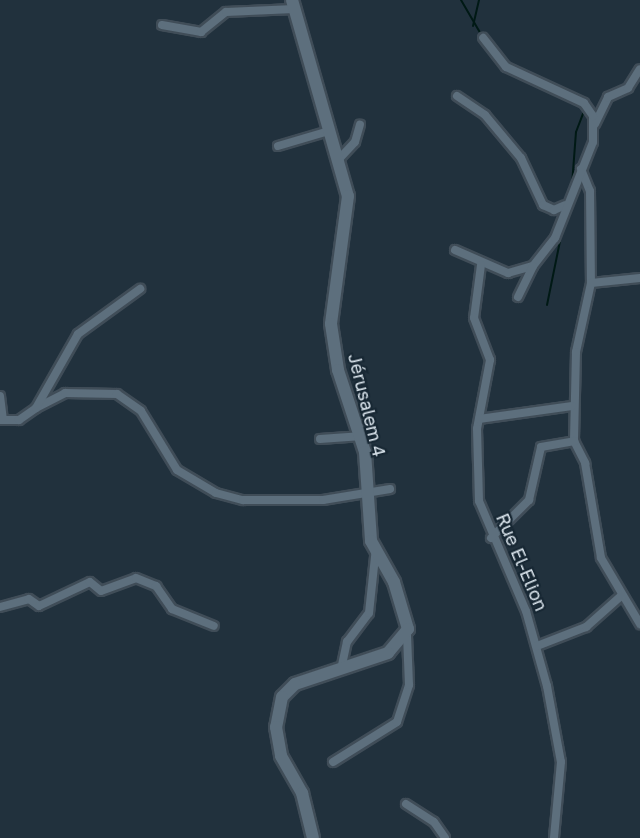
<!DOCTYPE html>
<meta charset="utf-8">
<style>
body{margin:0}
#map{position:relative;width:640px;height:838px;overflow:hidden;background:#21313d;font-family:"Golos Text",sans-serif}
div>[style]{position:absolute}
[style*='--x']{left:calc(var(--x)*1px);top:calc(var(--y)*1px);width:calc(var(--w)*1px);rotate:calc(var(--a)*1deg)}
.stream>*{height:2px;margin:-1px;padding:0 1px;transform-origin:1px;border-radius:1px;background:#001915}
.roads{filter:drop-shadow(2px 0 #404d58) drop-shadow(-2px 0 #404d58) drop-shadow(0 2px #404d58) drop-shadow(0 -2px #404d58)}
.street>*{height:8px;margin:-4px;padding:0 4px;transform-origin:4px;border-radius:4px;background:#5d6f7d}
.secondary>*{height:12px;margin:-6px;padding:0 6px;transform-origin:6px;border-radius:6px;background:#5d6f7d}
span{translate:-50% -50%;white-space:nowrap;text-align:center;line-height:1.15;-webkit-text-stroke:4.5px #172733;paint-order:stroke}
.street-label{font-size:18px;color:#dbe5ed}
</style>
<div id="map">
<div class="stream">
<div style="--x:461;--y:0;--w:42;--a:59.7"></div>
<div style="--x:473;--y:26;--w:27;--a:-77"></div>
<div style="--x:572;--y:185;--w:53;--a:-85.7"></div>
<div style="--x:576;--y:132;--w:25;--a:-69"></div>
<div style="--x:547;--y:305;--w:76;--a:-78.5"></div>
</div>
<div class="roads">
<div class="street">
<div style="--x:162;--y:25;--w:40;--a:10"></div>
<div style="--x:201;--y:32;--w:32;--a:-39"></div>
<div style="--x:226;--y:12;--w:68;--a:-2.5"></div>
<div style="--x:457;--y:96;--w:34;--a:34"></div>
<div style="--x:485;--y:115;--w:56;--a:50.1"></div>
<div style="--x:521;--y:158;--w:52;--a:64.9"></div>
<div style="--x:543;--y:205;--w:12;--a:24"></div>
<div style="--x:554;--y:210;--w:12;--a:-24"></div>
<div style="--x:595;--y:124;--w:30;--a:-64"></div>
<div style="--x:608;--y:97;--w:22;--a:-24"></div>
<div style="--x:628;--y:88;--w:22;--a:-58"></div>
<div style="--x:278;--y:146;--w:53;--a:-16.4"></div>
<div style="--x:339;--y:159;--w:23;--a:-47"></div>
<div style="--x:355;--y:142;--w:18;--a:-74"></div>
<div style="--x:581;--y:169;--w:24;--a:68"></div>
<div style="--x:590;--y:191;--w:92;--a:89.4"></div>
<div style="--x:591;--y:283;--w:71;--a:102.3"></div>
<div style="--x:576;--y:352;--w:89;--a:91.3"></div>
<div style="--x:574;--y:441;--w:25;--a:63"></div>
<div style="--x:585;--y:463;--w:96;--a:80.4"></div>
<div style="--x:601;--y:558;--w:77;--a:59.4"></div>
<div style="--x:455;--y:250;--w:58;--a:23.5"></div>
<div style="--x:508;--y:273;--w:26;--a:-16"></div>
<div style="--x:533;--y:266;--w:36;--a:-52"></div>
<div style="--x:555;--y:238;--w:103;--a:-68.4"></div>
<div style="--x:593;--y:142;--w:26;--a:-90"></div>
<div style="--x:593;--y:116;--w:16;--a:-125"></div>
<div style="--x:584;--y:103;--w:86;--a:-155.2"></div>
<div style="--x:506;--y:67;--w:37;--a:-128"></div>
<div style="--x:481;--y:265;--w:53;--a:97.5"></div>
<div style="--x:474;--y:318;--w:45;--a:69.1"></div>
<div style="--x:490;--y:360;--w:70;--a:100.7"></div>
<div style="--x:477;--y:429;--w:72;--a:88.4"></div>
<div style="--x:479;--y:501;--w:120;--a:66.9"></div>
<div style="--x:526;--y:611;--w:78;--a:74.4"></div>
<div style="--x:547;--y:686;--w:77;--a:79.6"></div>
<div style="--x:561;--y:762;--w:76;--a:95.3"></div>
<div style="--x:591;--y:283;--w:49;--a:-5.8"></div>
<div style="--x:518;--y:297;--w:34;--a:-64"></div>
<div style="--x:0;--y:396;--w:23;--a:83"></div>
<div style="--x:36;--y:408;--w:33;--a:-27"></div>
<div style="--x:65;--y:393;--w:52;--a:1.1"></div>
<div style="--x:117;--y:394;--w:29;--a:35"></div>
<div style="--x:141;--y:411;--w:69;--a:58.6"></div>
<div style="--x:177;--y:470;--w:45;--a:30.5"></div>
<div style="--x:216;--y:493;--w:28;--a:15"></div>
<div style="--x:243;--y:500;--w:80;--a:0"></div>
<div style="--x:323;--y:500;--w:68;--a:-9.3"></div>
<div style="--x:479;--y:419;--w:94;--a:-8"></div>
<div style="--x:0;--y:420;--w:19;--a:0"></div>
<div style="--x:19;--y:420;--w:21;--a:-35"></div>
<div style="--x:36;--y:408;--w:85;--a:-60.4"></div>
<div style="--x:78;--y:334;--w:77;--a:-36"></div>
<div style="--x:320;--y:439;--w:39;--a:-4"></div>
<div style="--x:491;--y:538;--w:54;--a:-45"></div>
<div style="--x:529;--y:500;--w:54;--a:-77.2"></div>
<div style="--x:541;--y:447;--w:34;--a:-10"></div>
<div style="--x:0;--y:607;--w:30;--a:-15"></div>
<div style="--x:29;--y:599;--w:12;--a:35"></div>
<div style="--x:39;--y:606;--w:56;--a:-25.2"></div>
<div style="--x:90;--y:582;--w:14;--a:39"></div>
<div style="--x:101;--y:591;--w:37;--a:-20"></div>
<div style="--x:136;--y:578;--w:22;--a:22"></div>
<div style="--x:156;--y:586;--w:28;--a:55"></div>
<div style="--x:172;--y:609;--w:45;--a:22"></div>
<div style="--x:537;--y:646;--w:53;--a:-21.2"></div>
<div style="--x:586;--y:627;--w:48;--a:-41.6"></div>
<div style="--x:342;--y:665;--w:24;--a:-78"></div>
<div style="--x:347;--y:642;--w:36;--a:-53"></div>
<div style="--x:369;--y:613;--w:65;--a:-83.9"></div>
<div style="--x:333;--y:762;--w:75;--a:-32"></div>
<div style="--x:397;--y:722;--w:39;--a:-72"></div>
<div style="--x:409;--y:685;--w:50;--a:-92.3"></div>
<div style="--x:406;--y:804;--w:33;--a:33"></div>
<div style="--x:434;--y:822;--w:19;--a:55"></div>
</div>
<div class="secondary">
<div style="--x:292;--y:0;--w:204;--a:74.1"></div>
<div style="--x:348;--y:196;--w:129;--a:97.6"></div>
<div style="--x:331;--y:324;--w:47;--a:81.3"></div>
<div style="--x:338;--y:370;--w:86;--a:71.8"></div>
<div style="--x:365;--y:452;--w:89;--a:86.1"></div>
<div style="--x:371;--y:541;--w:47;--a:60.7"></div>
<div style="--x:394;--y:582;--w:49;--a:73.4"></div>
<div style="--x:408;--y:629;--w:31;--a:130"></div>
<div style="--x:388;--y:653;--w:98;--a:161.6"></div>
<div style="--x:295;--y:684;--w:18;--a:135"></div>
<div style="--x:282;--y:697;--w:31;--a:101"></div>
<div style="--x:276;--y:727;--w:29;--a:80"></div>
<div style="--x:281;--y:756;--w:43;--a:60.4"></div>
<div style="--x:302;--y:793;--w:46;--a:76.3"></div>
</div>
</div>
<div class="street-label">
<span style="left:367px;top:405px;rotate:76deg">Jérusalem 4</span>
<span style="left:522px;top:562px;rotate:67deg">Rue El-Elion</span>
</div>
</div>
